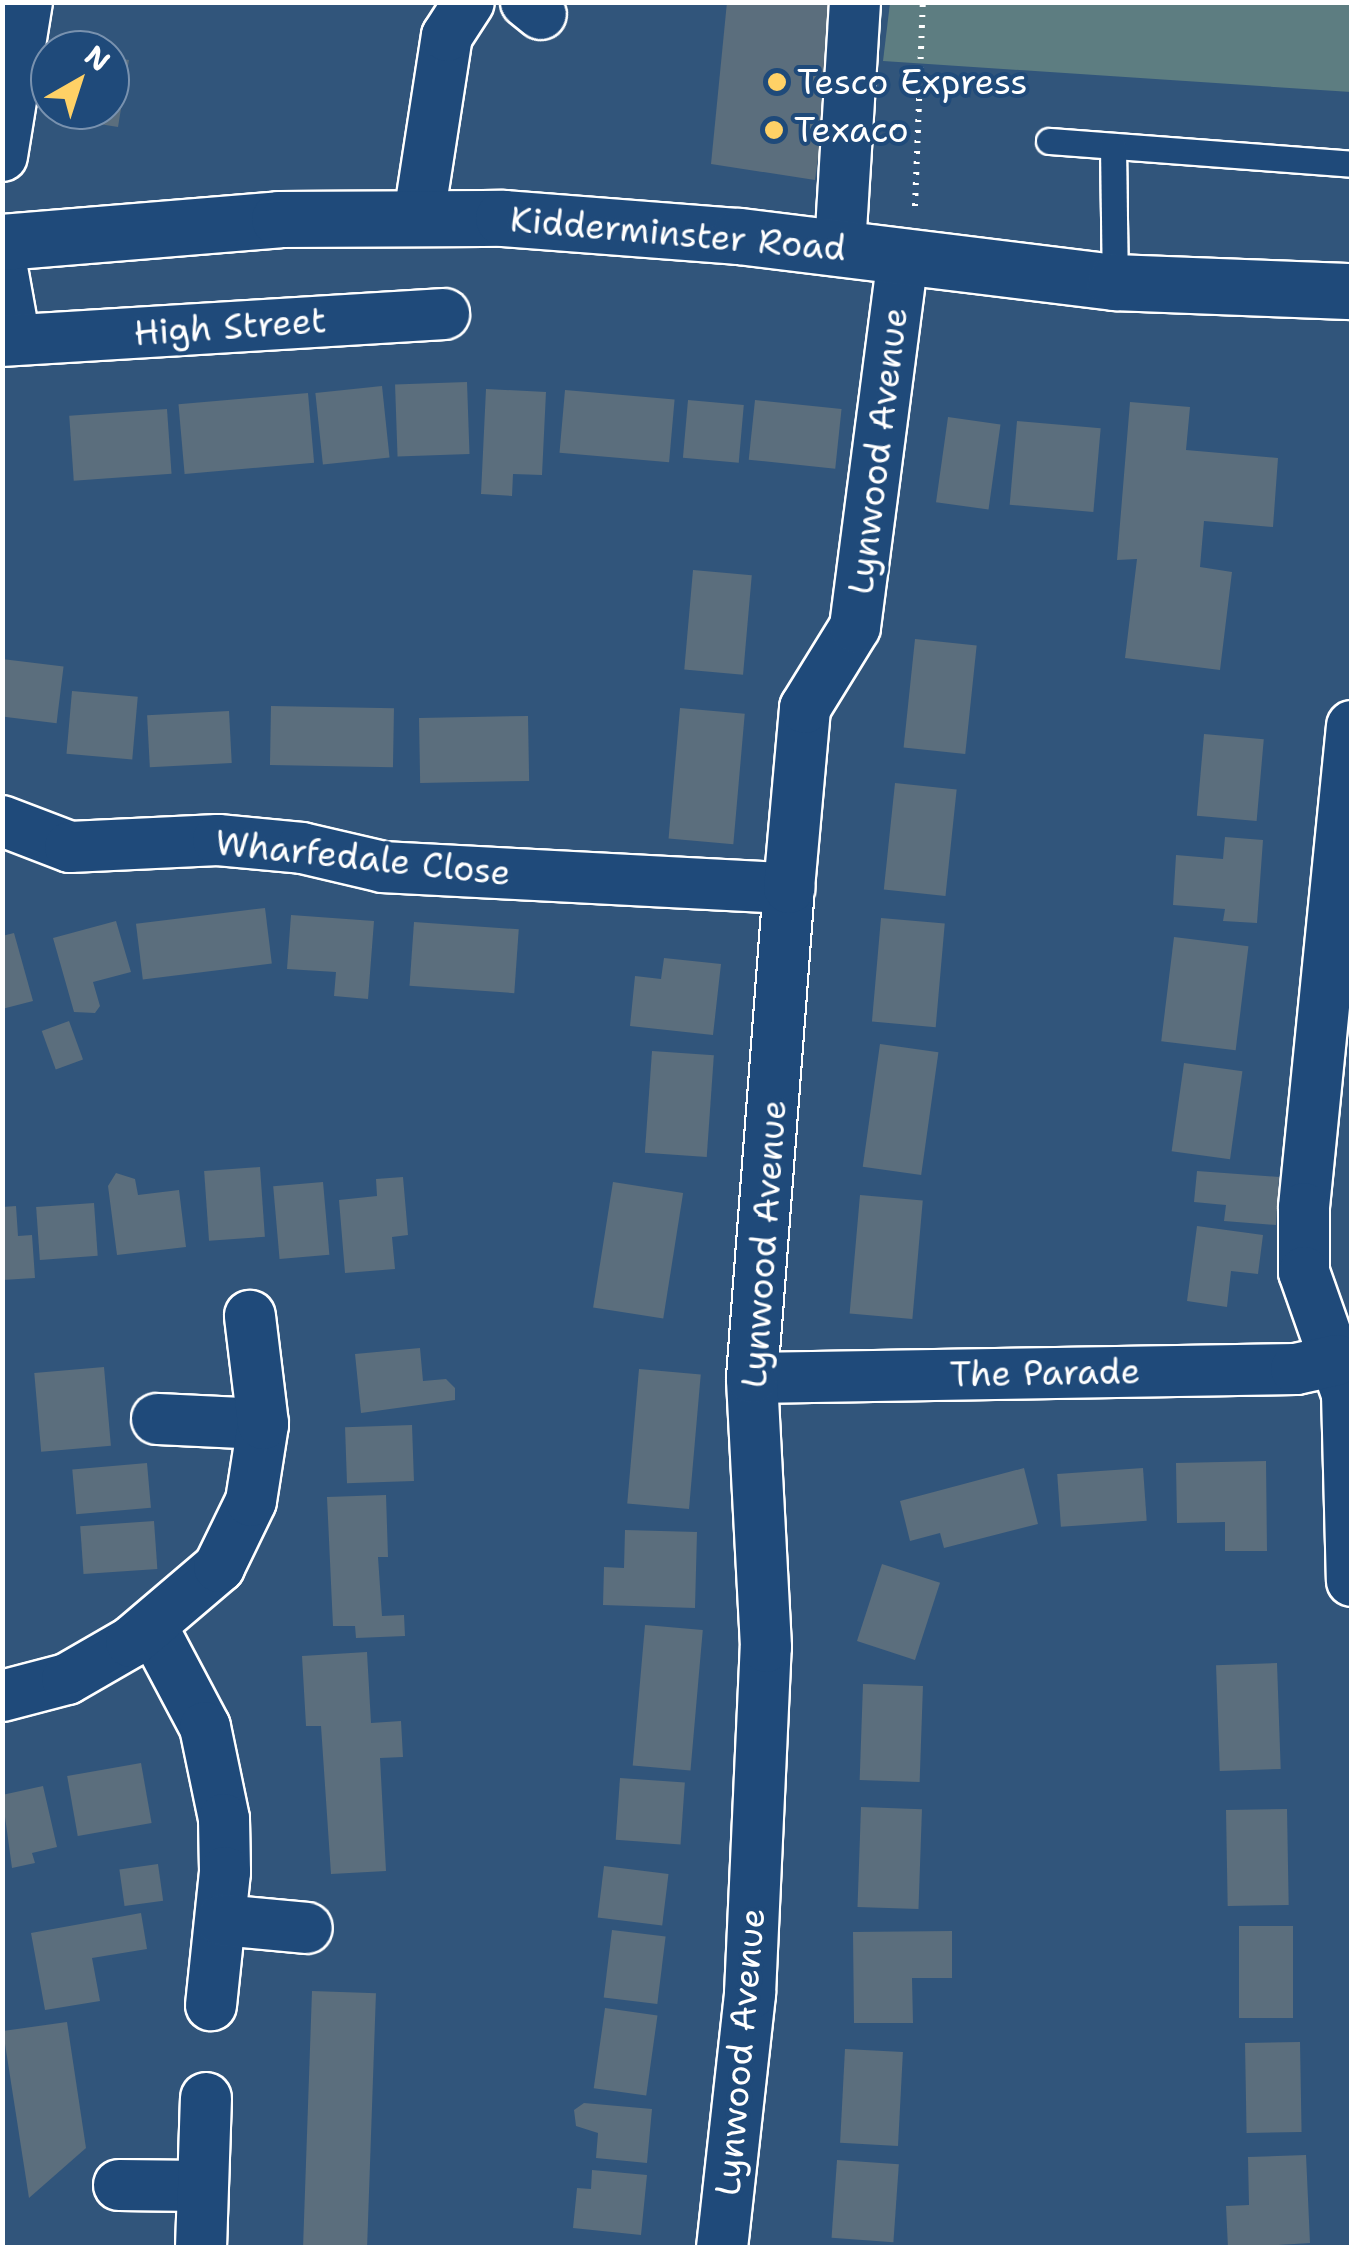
<!DOCTYPE html>
<style>
body{margin:0}
#map{position:relative;width:1354px;height:2250px;overflow:hidden;background:#31557b;font-family:"Shantell Sans",sans-serif}
div>[style]{position:absolute}
[style*='--x']{left:calc(var(--x)*1px);top:calc(var(--y)*1px);width:calc(var(--w)*1px);rotate:calc(var(--a)*1deg)}
.green>*{inset:0;background:#5d7d81}
.building>*{inset:0;background:#5b6e7d;transform-origin:0 0}
.path>*{height:6px;margin-top:-3px;transform-origin:0;background:repeating-linear-gradient(90deg,#fff 0 2.5px,transparent 0 10.5px)}
.roads{filter:drop-shadow(2px 0 #fff) drop-shadow(-2px 0 #fff) drop-shadow(0 2px #fff) drop-shadow(0 -2px #fff)}
.service>*{height:25px;margin:-12.5px;padding:0 12.5px;transform-origin:12.5px;border-radius:12.5px;background:#1f4a7a}
.minor>*{height:50px;margin:-25px;padding:0 25px;transform-origin:25px;border-radius:25px;background:#1f4a7a}
.trunk>*{height:55px;margin:-27.5px;padding:0 27.5px;transform-origin:27.5px;border-radius:27.5px;background:#1f4a7a}
.dots>*{width:28px;height:28px;translate:-50% -50%;box-sizing:border-box;border:5px solid #1f4a7a;border-radius:50%}
span{translate:-50% -50%;white-space:nowrap;text-align:center;line-height:1.15;-webkit-text-stroke:8px #1f4a7a;paint-order:stroke}
.poi-label{font-size:35px;color:#fff}
.left{translate:0 -50%;text-align:left}
.street-label{font-size:35px;color:#fff}
.frame{position:absolute;inset:0;border:5px solid #fff;pointer-events:none}
.north{position:absolute;left:30px;top:30px;width:100px;height:100px;box-sizing:border-box;background:#1f4a7a;border:2px solid #7992af;border-radius:50%;rotate:39deg;font-size:28px;font-weight:700;line-height:40px;text-align:center;color:#fff}
.north::after{content:'';display:block;margin:auto;width:35px;height:45px;background:#ffd166;clip-path:polygon(50% 0,100% 100%,50% 72%,0 100%)}
</style>
<div id="map">
<div class="green">
<div style="clip-path:polygon(890px 3px,1351px 3px,1351px 92px,883px 61px)"></div>
</div>
<div class="building">
<div style="clip-path:polygon(727px 2px,839px 2px,815px 180px,711px 164px)"></div>
<div style="clip-path:polygon(110px 57px,129px 60px,118px 127px,68px 119px,70px 110px,110px 110px)"></div>
<div style="left:467px;top:382px;width:72px;height:72px;rotate:88deg"></div>
<div style="left:382px;top:386px;width:72px;height:67px;rotate:84deg"></div>
<div style="clip-path:polygon(486px 389px,546px 392px,542px 475px,513px 474px,512px 496px,481px 494px)"></div>
<div style="left:565px;top:390px;width:110px;height:63px;rotate:5deg"></div>
<div style="left:308px;top:393px;width:70px;height:130px;rotate:85deg"></div>
<div style="left:688px;top:400px;width:56px;height:58px;rotate:5deg"></div>
<div style="left:755px;top:400px;width:87px;height:60px;rotate:6deg"></div>
<div style="clip-path:polygon(1130px 402px,1190px 407px,1186px 450px,1278px 458px,1273px 527px,1204px 521px,1200px 567px,1232px 572px,1220px 670px,1125px 658px,1137px 559px,1117px 560px)"></div>
<div style="left:167px;top:409px;width:65px;height:98px;rotate:86deg"></div>
<div style="left:948px;top:417px;width:53px;height:86px;rotate:8deg"></div>
<div style="left:1017px;top:421px;width:84px;height:84px;rotate:5deg"></div>
<div style="left:693px;top:570px;width:59px;height:100px;rotate:5deg"></div>
<div style="left:915px;top:639px;width:62px;height:109px;rotate:6deg"></div>
<div style="left:2px;top:659px;width:62px;height:57px;rotate:7deg"></div>
<div style="left:72px;top:691px;width:66px;height:63px;rotate:5deg"></div>
<div style="left:271px;top:706px;width:123px;height:59px;rotate:1deg"></div>
<div style="left:680px;top:708px;width:65px;height:131px;rotate:5deg"></div>
<div style="left:229px;top:711px;width:52px;height:82px;rotate:87deg"></div>
<div style="left:528px;top:716px;width:65px;height:109px;rotate:89deg"></div>
<div style="left:1204px;top:734px;width:60px;height:82px;rotate:5deg"></div>
<div style="left:895px;top:783px;width:62px;height:107px;rotate:6deg"></div>
<div style="clip-path:polygon(1225px 837px,1263px 840px,1257px 923px,1223px 921px,1225px 909px,1173px 905px,1176px 855px,1223px 859px)"></div>
<div style="left:265px;top:908px;width:56px;height:130px;rotate:83deg"></div>
<div style="clip-path:polygon(291px 915px,374px 921px,368px 999px,334px 996px,336px 972px,287px 969px)"></div>
<div style="left:881px;top:918px;width:64px;height:104px;rotate:5deg"></div>
<div style="clip-path:polygon(116px 921px,131px 972px,93px 982px,100px 1006px,95px 1013px,74px 1012px,53px 938px)"></div>
<div style="left:414px;top:922px;width:105px;height:64px;rotate:4deg"></div>
<div style="clip-path:polygon(14px 933px,33px 1001px,2px 1009px,2px 936px)"></div>
<div style="left:1174px;top:937px;width:75px;height:105px;rotate:7deg"></div>
<div style="clip-path:polygon(664px 958px,721px 964px,713px 1035px,630px 1026px,635px 976px,661px 979px)"></div>
<div style="left:69px;top:1021px;width:41px;height:29px;rotate:70deg"></div>
<div style="left:880px;top:1044px;width:59px;height:124px;rotate:8deg"></div>
<div style="left:652px;top:1051px;width:62px;height:102px;rotate:4deg"></div>
<div style="left:1184px;top:1063px;width:59px;height:89px;rotate:8deg"></div>
<div style="left:260px;top:1167px;width:70px;height:56px;rotate:86deg"></div>
<div style="clip-path:polygon(1197px 1171px,1279px 1177px,1276px 1225px,1224px 1221px,1226px 1205px,1194px 1202px)"></div>
<div style="clip-path:polygon(116px 1173px,135px 1179px,138px 1195px,179px 1190px,186px 1247px,117px 1255px,108px 1186px)"></div>
<div style="clip-path:polygon(403px 1177px,408px 1235px,392px 1237px,395px 1269px,345px 1273px,339px 1200px,377px 1196px,376px 1179px)"></div>
<div style="left:323px;top:1182px;width:73px;height:50px;rotate:85deg"></div>
<div style="left:613px;top:1182px;width:71px;height:127px;rotate:9deg"></div>
<div style="left:860px;top:1195px;width:63px;height:119px;rotate:5deg"></div>
<div style="left:94px;top:1203px;width:53px;height:58px;rotate:86deg"></div>
<div style="clip-path:polygon(16px 1206px,18px 1236px,32px 1235px,35px 1278px,2px 1280px,2px 1207px)"></div>
<div style="clip-path:polygon(1197px 1226px,1263px 1235px,1258px 1274px,1231px 1271px,1227px 1307px,1187px 1301px)"></div>
<div style="clip-path:polygon(420px 1348px,423px 1381px,446px 1379px,455px 1388px,455px 1400px,361px 1413px,355px 1354px)"></div>
<div style="left:104px;top:1367px;width:79px;height:70px;rotate:85deg"></div>
<div style="left:639px;top:1369px;width:62px;height:135px;rotate:5deg"></div>
<div style="left:412px;top:1425px;width:56px;height:67px;rotate:88deg"></div>
<div style="clip-path:polygon(1266px 1461px,1267px 1551px,1225px 1551px,1225px 1522px,1177px 1523px,1176px 1463px)"></div>
<div style="left:147px;top:1463px;width:45px;height:75px;rotate:85deg"></div>
<div style="clip-path:polygon(1024px 1468px,1038px 1524px,944px 1548px,940px 1533px,910px 1541px,900px 1501px)"></div>
<div style="left:1143px;top:1468px;width:53px;height:86px;rotate:86deg"></div>
<div style="clip-path:polygon(386px 1495px,388px 1557px,378px 1557px,382px 1616px,404px 1615px,405px 1636px,356px 1638px,355px 1626px,333px 1626px,327px 1497px)"></div>
<div style="left:154px;top:1521px;width:48px;height:74px;rotate:86deg"></div>
<div style="clip-path:polygon(625px 1530px,697px 1532px,695px 1608px,603px 1605px,604px 1567px,624px 1568px)"></div>
<div style="left:882px;top:1564px;width:61px;height:81px;rotate:18deg"></div>
<div style="left:645px;top:1625px;width:58px;height:141px;rotate:5deg"></div>
<div style="clip-path:polygon(367px 1652px,371px 1723px,401px 1721px,403px 1757px,380px 1758px,386px 1871px,331px 1874px,321px 1726px,306px 1726px,302px 1656px)"></div>
<div style="left:1277px;top:1663px;width:106px;height:61px;rotate:88deg"></div>
<div style="left:863px;top:1684px;width:60px;height:96px;rotate:2deg"></div>
<div style="left:141px;top:1763px;width:61px;height:75px;rotate:80deg"></div>
<div style="left:620px;top:1778px;width:65px;height:62px;rotate:4deg"></div>
<div style="clip-path:polygon(43px 1786px,57px 1847px,32px 1853px,35px 1863px,12px 1868px,2px 1795px)"></div>
<div style="left:861px;top:1807px;width:61px;height:100px;rotate:2deg"></div>
<div style="left:1287px;top:1809px;width:96px;height:61px;rotate:89deg"></div>
<div style="left:158px;top:1864px;width:37px;height:39px;rotate:82deg"></div>
<div style="left:604px;top:1866px;width:65px;height:52px;rotate:7deg"></div>
<div style="clip-path:polygon(141px 1913px,147px 1949px,92px 1958px,100px 2001px,45px 2010px,31px 1933px)"></div>
<div style="left:1239px;top:1926px;width:54px;height:92px"></div>
<div style="left:612px;top:1930px;width:54px;height:68px;rotate:7deg"></div>
<div style="clip-path:polygon(952px 1931px,952px 1978px,912px 1978px,913px 2023px,854px 2023px,853px 1932px)"></div>
<div style="left:312px;top:1991px;width:64px;height:257px;rotate:2deg"></div>
<div style="left:605px;top:2008px;width:53px;height:81px;rotate:8deg"></div>
<div style="clip-path:polygon(67px 2022px,86px 2148px,29px 2198px,3px 2031px)"></div>
<div style="left:1300px;top:2042px;width:90px;height:55px;rotate:89deg"></div>
<div style="left:845px;top:2049px;width:58px;height:94px;rotate:3deg"></div>
<div style="clip-path:polygon(584px 2103px,652px 2109px,647px 2163px,596px 2158px,598px 2133px,576px 2126px,574px 2110px)"></div>
<div style="clip-path:polygon(1306px 2155px,1310px 2243px,1228px 2248px,1226px 2206px,1249px 2205px,1248px 2157px)"></div>
<div style="left:837px;top:2160px;width:62px;height:78px;rotate:4deg"></div>
<div style="clip-path:polygon(592px 2170px,647px 2175px,641px 2235px,573px 2228px,577px 2188px,591px 2189px)"></div>
</div>
<div class="path">
<div style="--x:915;--y:206;--w:204;--a:-87.8"></div>
</div>
<div class="roads">
<div class="service">
<div style="--x:1049;--y:141;--w:304;--a:4.3"></div>
<div style="--x:1113;--y:146;--w:136;--a:89.2"></div>
</div>
<div class="minor">
<div style="--x:526;--y:2;--w:19;--a:39"></div>
<div style="--x:2;--y:156;--w:156;--a:-80.8"></div>
<div style="--x:419;--y:216;--w:182;--a:-81.2"></div>
<div style="--x:447;--y:36;--w:40;--a:-57.1"></div>
<div style="--x:840;--y:247;--w:245;--a:-86.5"></div>
<div style="--x:2;--y:268;--w:73;--a:79.8"></div>
<div style="--x:2;--y:341;--w:443;--a:-3.5"></div>
<div style="--x:1352;--y:726;--w:484;--a:95.7"></div>
<div style="--x:1304;--y:1208;--w:64;--a:90"></div>
<div style="--x:1304;--y:1272;--w:129;--a:70.6"></div>
<div style="--x:1347;--y:1394;--w:187;--a:88.5"></div>
<div style="--x:2;--y:821;--w:73;--a:20.9"></div>
<div style="--x:70;--y:847;--w:148;--a:-2.7"></div>
<div style="--x:218;--y:840;--w:84;--a:5.4"></div>
<div style="--x:302;--y:848;--w:83;--a:13.2"></div>
<div style="--x:383;--y:867;--w:407;--a:3"></div>
<div style="--x:752;--y:1378;--w:544;--a:-0.95"></div>
<div style="--x:1296;--y:1369;--w:42;--a:-12.4"></div>
<div style="--x:157;--y:1419;--w:106;--a:2.7"></div>
<div style="--x:152;--y:1627;--w:113;--a:62.1"></div>
<div style="--x:205;--y:1727;--w:94;--a:78.3"></div>
<div style="--x:224;--y:1819;--w:53;--a:88.9"></div>
<div style="--x:225;--y:1872;--w:134;--a:96"></div>
<div style="--x:2;--y:1696;--w:67;--a:-14.7"></div>
<div style="--x:67;--y:1679;--w:74;--a:-30"></div>
<div style="--x:131;--y:1642;--w:116;--a:-40.4"></div>
<div style="--x:219;--y:1567;--w:73;--a:-64.1"></div>
<div style="--x:251;--y:1501;--w:78;--a:-81.1"></div>
<div style="--x:263;--y:1424;--w:109;--a:-96.9"></div>
<div style="--x:221;--y:1920;--w:86;--a:5.3"></div>
<div style="--x:119;--y:2185;--w:83;--a:0.7"></div>
<div style="--x:201;--y:2248;--w:150;--a:-88.1"></div>
<div style="--x:722;--y:2248;--w:256;--a:-83.7"></div>
<div style="--x:750;--y:1994;--w:347;--a:-87.4"></div>
<div style="--x:766;--y:1647;--w:269;--a:-93"></div>
<div style="--x:752;--y:1378;--w:491;--a:-85.7"></div>
<div style="--x:789;--y:888;--w:181;--a:-84.9"></div>
<div style="--x:805;--y:708;--w:95;--a:-58.3"></div>
<div style="--x:855;--y:627;--w:374;--a:-82.6"></div>
</div>
<div class="trunk">
<div style="--x:2;--y:242;--w:278;--a:-4.7"></div>
<div style="--x:279;--y:219;--w:224;--a:-0.3"></div>
<div style="--x:503;--y:218;--w:237;--a:4.4"></div>
<div style="--x:739;--y:236;--w:379;--a:7"></div>
<div style="--x:1115;--y:282;--w:237;--a:2.2"></div>
</div>
</div>
<div class="dots">
<div style="left:777px;top:82px;background:#ffd166"></div>
<div style="left:774px;top:130px;background:#ffd166"></div>
</div>
<div class="poi-label">
<span class="left" style="left:797px;top:82px">Tesco Express</span>
<span class="left" style="left:794px;top:130px">Texaco</span>
</div>
<div class="street-label">
<span style="left:678px;top:234px;rotate:5deg">Kidderminster Road</span>
<span style="left:230px;top:327px;rotate:-4deg">High Street</span>
<span style="left:878px;top:451px;rotate:-83deg">Lynwood Avenue</span>
<span style="left:363px;top:858px;rotate:6deg">Wharfedale Close</span>
<span style="left:764px;top:1244px;rotate:-86deg">Lynwood Avenue</span>
<span style="left:1045px;top:1373px;rotate:-1deg">The Parade</span>
<span style="left:740px;top:2052px;rotate:-85deg">Lynwood Avenue</span>
</div>
<div class="frame"></div>
<div class="north">N</div>
</div>
